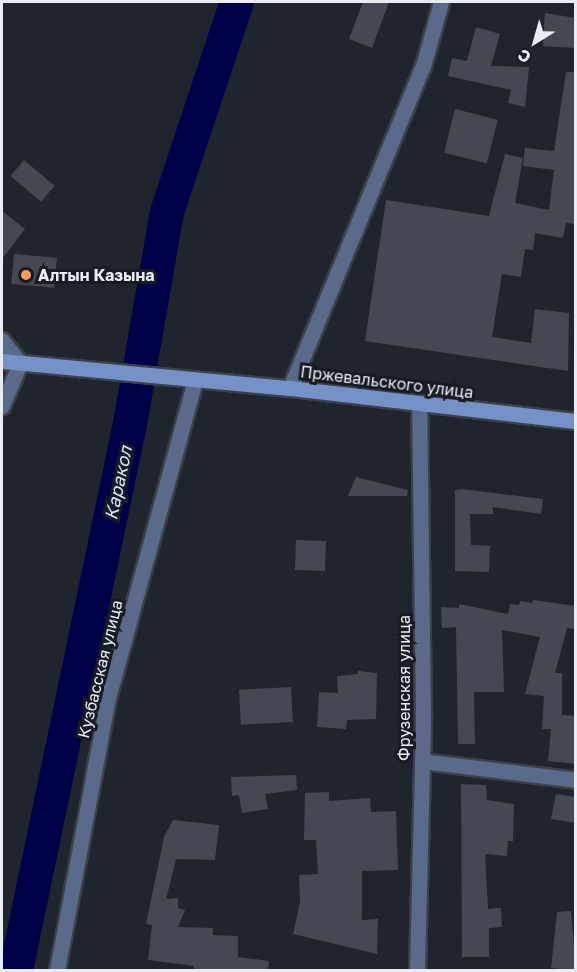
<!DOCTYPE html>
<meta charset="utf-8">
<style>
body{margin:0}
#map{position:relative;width:577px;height:972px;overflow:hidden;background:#20242d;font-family:"Golos Text",sans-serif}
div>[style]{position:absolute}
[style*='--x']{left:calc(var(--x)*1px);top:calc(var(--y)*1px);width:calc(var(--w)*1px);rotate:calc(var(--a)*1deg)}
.river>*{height:34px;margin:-17px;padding:0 17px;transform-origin:17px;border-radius:17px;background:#000048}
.building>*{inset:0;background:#434852;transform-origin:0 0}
.roads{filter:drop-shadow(2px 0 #3c4048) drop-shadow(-2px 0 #3c4048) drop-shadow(0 2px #3c4048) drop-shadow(0 -2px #3c4048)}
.street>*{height:15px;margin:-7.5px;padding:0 7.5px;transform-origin:7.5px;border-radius:7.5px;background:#596a8b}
.secondary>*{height:15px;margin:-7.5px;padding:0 7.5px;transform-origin:7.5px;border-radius:7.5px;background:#7691c7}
.dots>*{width:16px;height:16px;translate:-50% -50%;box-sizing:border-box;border:3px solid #171b23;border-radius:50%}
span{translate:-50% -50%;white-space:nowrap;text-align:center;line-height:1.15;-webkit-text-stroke:6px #171b23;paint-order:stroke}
.poi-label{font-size:16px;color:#e9ecf1;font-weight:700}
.left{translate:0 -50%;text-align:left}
.street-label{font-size:16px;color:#e9ecf1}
.water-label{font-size:18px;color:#d9e4f9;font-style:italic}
.frame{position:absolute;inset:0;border:3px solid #e9ecf1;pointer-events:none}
.north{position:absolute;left:505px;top:12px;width:60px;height:60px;-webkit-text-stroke:4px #171b23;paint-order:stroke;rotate:217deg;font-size:16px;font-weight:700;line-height:24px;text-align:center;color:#e9ecf1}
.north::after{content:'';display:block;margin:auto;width:21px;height:27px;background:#e9ecf1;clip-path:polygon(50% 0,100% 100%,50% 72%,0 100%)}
</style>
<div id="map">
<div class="river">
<div style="--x:16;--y:970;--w:558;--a:-78.21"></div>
<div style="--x:130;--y:424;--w:215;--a:-80.1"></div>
<div style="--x:167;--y:212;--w:221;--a:-71.6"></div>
</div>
<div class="building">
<div style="clip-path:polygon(363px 2px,389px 2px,372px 48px,349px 39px)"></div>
<div style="clip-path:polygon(545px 13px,576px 18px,576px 48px,543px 46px)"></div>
<div style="clip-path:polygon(476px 27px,500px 34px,491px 66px,529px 67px,525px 107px,508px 103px,511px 90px,448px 76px,452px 58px,467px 61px)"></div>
<div style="clip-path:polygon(566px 72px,576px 72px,576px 224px,566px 223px,563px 238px,535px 233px,533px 250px,525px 249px,521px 277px,502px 274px,492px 337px,531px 343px,535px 309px,569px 313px,568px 371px,365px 341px,386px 200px,489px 216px,505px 154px,523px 158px,515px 203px,549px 210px,554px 170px,523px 166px,525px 148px,554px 151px)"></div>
<div style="left:455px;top:109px;width:44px;height:45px;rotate:14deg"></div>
<div style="left:24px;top:160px;width:40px;height:21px;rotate:40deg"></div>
<div style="clip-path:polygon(2px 211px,25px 229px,2px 259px)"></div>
<div style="left:14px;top:254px;width:43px;height:30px;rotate:5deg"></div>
<div style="clip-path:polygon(356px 477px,408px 490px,407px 496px,348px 496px)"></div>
<div style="clip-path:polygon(462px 489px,543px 499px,541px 514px,493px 507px,493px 514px,470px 514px,471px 545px,490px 546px,489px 572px,455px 571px,455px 490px)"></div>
<div style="left:296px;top:540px;width:30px;height:30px;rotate:2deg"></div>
<div style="clip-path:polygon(533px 600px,576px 606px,576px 629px,567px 628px,555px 673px,562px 673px,562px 715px,576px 716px,576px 764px,548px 761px,551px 729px,542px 729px,544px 696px,525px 694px,540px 637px,502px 630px,504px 692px,474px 692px,475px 744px,458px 744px,456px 627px,442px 628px,441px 607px,459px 608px,459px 604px,508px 614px,510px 604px,519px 605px,520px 601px,532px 603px)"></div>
<div style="clip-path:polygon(358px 671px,377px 673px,376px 719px,347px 720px,346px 729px,317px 727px,319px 692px,338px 693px,337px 676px,358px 674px)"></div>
<div style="left:291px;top:687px;width:35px;height:52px;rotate:87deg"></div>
<div style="clip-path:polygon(296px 775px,297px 790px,265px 794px,268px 809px,242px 813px,239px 795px,232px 796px,231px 777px)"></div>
<div style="clip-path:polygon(461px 784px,486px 785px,487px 800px,514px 804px,513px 841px,508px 841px,507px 856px,485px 854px,488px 909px,501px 908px,502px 927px,489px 928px,489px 957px,462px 957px)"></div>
<div style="clip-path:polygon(329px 792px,329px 801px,370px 798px,371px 812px,396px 811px,398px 870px,362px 871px,362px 920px,378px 919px,377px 954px,293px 934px,300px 902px,299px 875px,318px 874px,316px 840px,304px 840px,305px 793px)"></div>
<div style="clip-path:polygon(556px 794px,576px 797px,576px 823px,551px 819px)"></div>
<div style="clip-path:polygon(173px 820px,219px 825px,215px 860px,176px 859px,166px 899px,178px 898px,178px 908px,185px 910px,178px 927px,213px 928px,213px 935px,238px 936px,238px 957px,269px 961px,268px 970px,194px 970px,194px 966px,148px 960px,152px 925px,146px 924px,164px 837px)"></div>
<div style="clip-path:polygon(571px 911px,576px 970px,551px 968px,557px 912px)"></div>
</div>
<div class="roads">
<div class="street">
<div style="--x:2;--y:340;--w:29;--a:52"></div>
<div style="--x:20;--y:363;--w:47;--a:112.7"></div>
<div style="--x:290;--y:388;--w:348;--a:-67.6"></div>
<div style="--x:423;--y:66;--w:66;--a:-74.3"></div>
<div style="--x:422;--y:761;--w:155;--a:7"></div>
<div style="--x:57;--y:970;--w:273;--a:-79.4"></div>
<div style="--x:107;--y:702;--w:334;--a:-74.7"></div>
<div style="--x:417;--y:970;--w:253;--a:-88.6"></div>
<div style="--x:423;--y:717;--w:313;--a:-90.7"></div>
</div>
<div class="secondary">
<div style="--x:2;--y:361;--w:289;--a:5.4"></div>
<div style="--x:290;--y:388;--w:288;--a:6.6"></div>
</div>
</div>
<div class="dots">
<div style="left:26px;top:275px;background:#fe9c57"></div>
</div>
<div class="poi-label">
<span class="left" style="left:38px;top:275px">Алтын Казына</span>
</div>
<div class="street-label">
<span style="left:387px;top:382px;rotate:7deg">Пржевальского улица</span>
<span style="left:100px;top:669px;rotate:-76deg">Кузбасская улица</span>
<span style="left:404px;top:688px;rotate:-90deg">Фрузенская улица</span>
</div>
<div class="water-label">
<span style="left:118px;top:483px;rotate:-78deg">Каракол</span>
</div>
<div class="frame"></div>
<div class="north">С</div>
</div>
